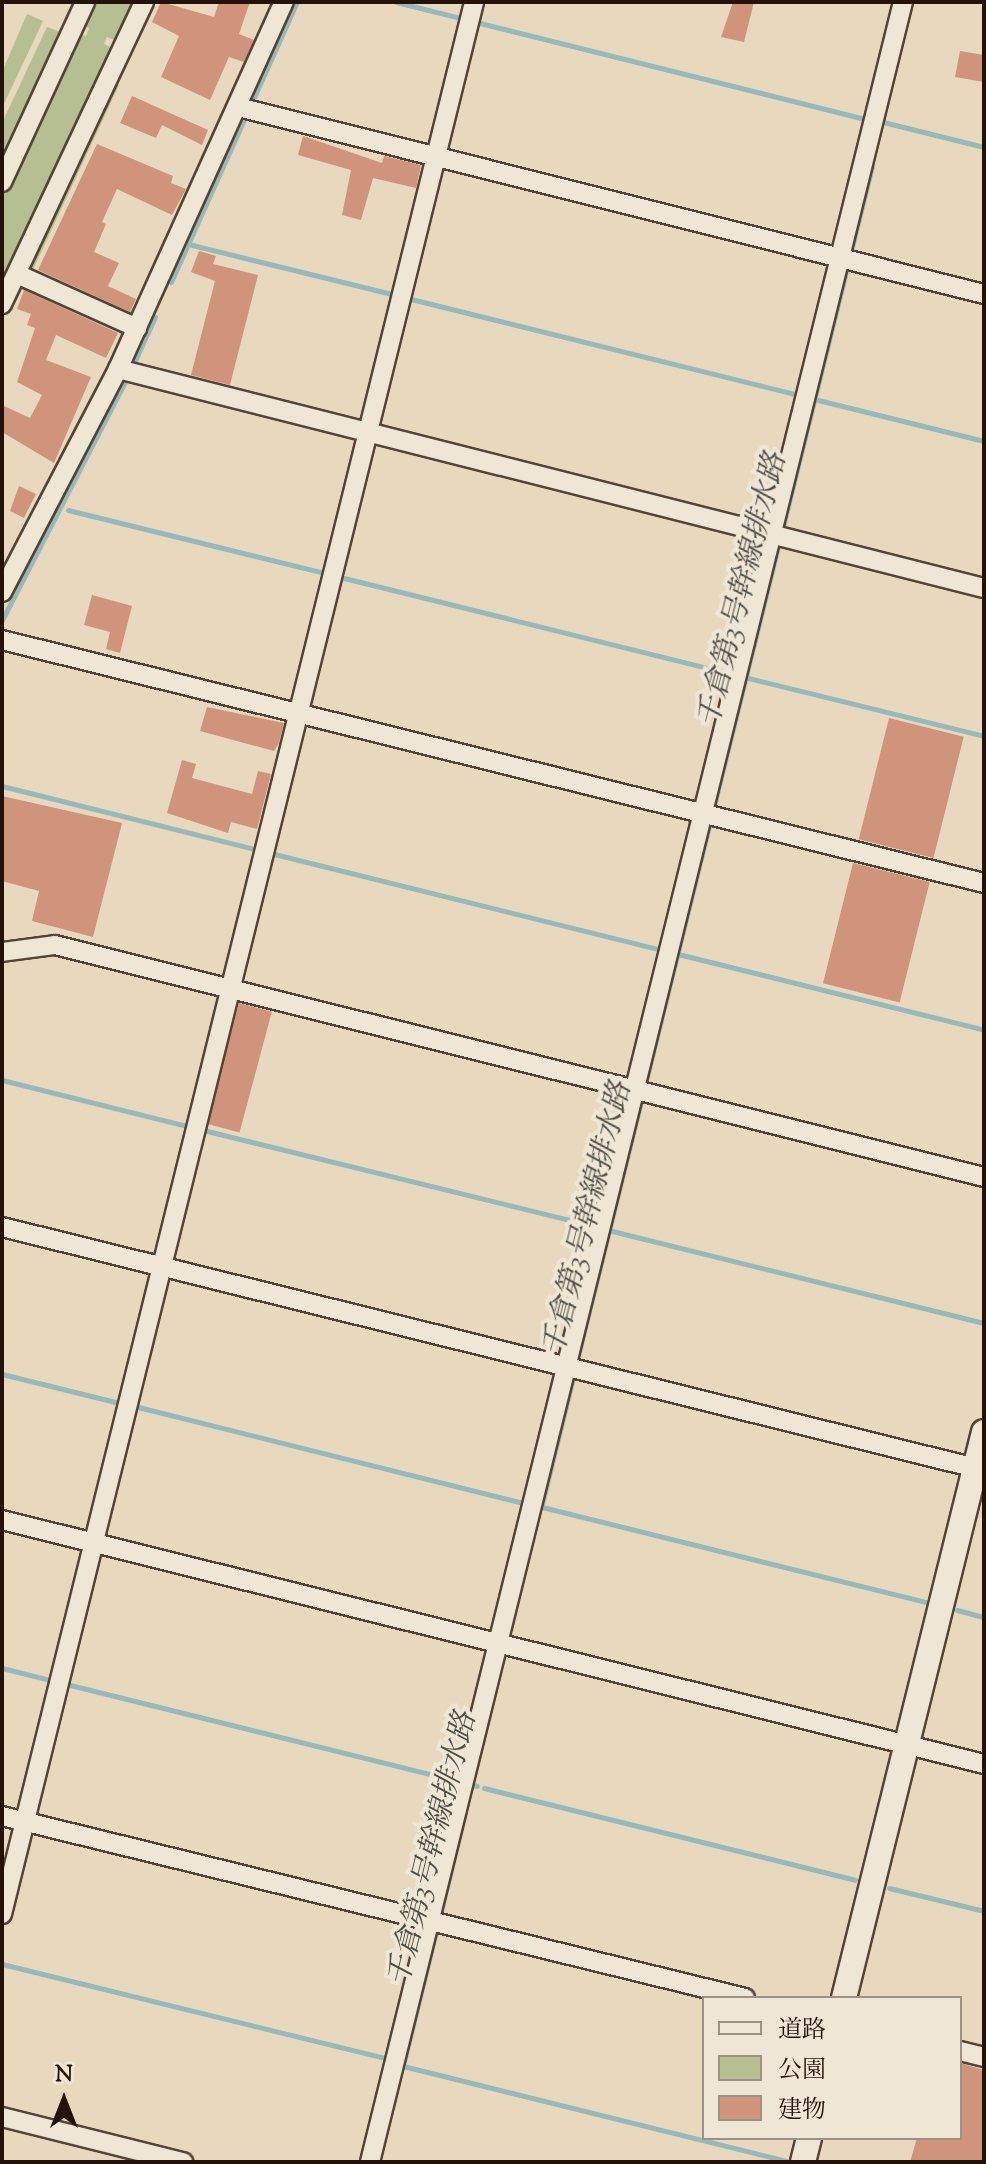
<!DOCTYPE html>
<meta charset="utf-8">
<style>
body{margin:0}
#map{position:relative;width:986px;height:2164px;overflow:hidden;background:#e7d8be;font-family:"Sorts Mill Goudy","Noto Serif JP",serif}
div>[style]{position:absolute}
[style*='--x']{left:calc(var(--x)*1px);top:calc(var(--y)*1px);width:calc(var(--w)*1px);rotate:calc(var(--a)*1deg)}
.green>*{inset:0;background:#b5bf92}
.stream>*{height:5px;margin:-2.5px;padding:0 2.5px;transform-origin:2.5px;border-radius:2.5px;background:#98b8b9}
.building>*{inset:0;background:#cf947b;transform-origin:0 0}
.roads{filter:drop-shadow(2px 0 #554436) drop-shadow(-2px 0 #554436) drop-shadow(0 2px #554436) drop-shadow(0 -2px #554436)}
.street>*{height:18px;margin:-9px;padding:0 9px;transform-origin:9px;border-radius:9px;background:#efe6d5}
.secondary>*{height:24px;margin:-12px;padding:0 12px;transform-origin:12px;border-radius:12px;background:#efe6d5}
span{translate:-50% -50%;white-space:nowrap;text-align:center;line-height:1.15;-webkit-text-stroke:8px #efe6d5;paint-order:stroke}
.water-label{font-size:30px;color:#4d4c46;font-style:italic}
.frame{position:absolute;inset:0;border:4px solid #241208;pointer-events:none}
.legend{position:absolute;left:702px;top:1996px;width:260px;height:144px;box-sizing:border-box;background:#efe6d5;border:2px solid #9e9183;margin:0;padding:10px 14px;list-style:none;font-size:24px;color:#241208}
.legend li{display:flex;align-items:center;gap:16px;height:40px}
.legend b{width:40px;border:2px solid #9e9183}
.north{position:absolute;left:24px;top:2060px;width:80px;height:80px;-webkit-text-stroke:6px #efe6d5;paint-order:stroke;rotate:0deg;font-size:22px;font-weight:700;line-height:32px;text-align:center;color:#241208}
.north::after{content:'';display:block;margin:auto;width:28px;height:36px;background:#241208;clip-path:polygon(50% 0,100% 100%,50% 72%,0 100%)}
</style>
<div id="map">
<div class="green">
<div style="clip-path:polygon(92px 2px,137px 2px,119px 42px,107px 37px,104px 44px,116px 50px,2px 292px,2px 197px,79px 34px,86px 36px,89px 28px,82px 25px)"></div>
<div style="clip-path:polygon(27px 14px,43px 21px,2px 108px,2px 72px)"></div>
<div style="clip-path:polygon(47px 27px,63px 33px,2px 164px,2px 123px)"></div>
<div style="clip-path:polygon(113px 81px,119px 85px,31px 274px,26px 272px)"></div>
</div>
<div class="stream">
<div style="--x:396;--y:2;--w:70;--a:14"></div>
<div style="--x:476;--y:22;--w:402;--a:14"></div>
<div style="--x:883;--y:122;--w:104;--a:13.9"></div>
<div style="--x:188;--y:244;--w:214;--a:13.8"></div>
<div style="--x:171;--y:282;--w:307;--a:-65.8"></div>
<div style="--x:407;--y:298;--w:403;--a:13.9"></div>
<div style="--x:132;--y:367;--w:55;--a:-65.3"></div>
<div style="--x:814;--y:399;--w:175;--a:13.9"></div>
<div style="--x:68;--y:510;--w:268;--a:13.8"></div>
<div style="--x:340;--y:577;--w:400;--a:13.9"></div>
<div style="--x:2;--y:620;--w:275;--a:-62.7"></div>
<div style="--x:744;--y:677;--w:247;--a:13.8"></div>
<div style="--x:2;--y:786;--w:265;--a:14"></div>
<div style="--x:270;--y:853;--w:403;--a:13.9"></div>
<div style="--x:678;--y:954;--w:315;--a:13.9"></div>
<div style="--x:2;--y:1080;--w:194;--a:14"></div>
<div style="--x:203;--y:1130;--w:402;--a:13.8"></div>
<div style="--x:608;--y:1230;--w:387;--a:13.9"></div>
<div style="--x:576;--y:1364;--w:1234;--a:-76.12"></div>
<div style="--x:2;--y:1374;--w:125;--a:13.9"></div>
<div style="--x:134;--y:1406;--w:401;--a:14"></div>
<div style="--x:542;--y:1504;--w:134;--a:-76.2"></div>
<div style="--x:538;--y:1506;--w:399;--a:13.9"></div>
<div style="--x:957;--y:1610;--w:28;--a:15"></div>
<div style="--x:2;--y:1668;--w:54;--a:14"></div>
<div style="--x:66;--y:1684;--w:403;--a:13.9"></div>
<div style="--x:469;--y:1784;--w:8;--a:14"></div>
<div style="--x:484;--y:1788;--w:382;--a:13.9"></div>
<div style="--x:465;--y:1813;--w:260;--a:103.8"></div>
<div style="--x:403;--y:2066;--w:396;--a:13.9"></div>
<div style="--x:889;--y:1888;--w:98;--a:13.6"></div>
<div style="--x:2;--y:1964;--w:398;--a:13.8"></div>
</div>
<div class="building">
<div style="clip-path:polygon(161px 2px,214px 17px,219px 2px,250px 2px,239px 34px,254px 40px,244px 62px,229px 57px,210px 100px,161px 77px,179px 36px,152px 22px)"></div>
<div style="clip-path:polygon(733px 2px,754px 2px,744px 42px,721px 37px)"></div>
<div style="clip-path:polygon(960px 51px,984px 55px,984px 82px,955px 77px)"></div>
<div style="clip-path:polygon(132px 96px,208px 130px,202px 145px,162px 125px,156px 138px,120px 123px)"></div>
<div style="clip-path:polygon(303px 136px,382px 163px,384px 156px,421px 165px,416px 188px,373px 178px,361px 220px,342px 215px,351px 170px,298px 155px)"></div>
<div style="clip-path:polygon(97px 144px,173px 176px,171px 183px,186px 189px,172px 215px,117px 189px,102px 222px,106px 224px,94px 252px,119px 263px,108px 286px,136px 299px,130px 312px,38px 270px)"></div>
<div style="clip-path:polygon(199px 251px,216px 256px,213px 264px,258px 275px,230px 385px,191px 375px,215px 281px,191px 272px)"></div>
<div style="clip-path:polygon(24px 290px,118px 333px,106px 358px,56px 335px,46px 360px,91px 377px,54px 463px,2px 432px,2px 405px,30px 418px,42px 395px,17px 382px,35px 328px,27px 325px,31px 314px,17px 309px)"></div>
<div style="clip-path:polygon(19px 486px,36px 494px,24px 518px,10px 511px)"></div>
<div style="clip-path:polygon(92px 595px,132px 606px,120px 653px,106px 649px,110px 632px,84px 625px)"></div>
<div style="clip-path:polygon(207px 707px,284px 723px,279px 743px,274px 751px,200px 731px)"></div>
<div style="left:889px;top:718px;width:77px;height:125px;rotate:14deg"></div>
<div style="clip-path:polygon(182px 760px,196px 764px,192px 778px,252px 794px,258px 771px,271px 774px,257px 829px,231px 822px,228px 833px,167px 813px)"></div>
<div style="clip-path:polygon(2px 796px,122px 823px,93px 937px,32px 921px,39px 891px,2px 881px)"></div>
<div style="left:853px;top:863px;width:79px;height:124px;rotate:14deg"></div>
<div style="left:239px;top:1003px;width:34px;height:125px;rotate:15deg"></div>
<div style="clip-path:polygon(960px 2063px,984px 2070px,984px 2162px,910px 2162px,917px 2138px,960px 2138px)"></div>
</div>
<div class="roads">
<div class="street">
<div style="--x:238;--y:107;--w:769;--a:14.07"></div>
<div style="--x:2;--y:182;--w:198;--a:-65.2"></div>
<div style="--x:17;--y:274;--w:132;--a:24.2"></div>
<div style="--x:2;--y:304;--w:334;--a:-64.8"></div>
<div style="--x:118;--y:369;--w:893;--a:14.19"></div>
<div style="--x:2;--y:592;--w:251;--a:-62.5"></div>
<div style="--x:118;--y:369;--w:403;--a:-65.7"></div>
<div style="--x:2;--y:640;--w:1012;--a:13.9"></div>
<div style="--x:2;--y:952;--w:53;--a:-7.5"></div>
<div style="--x:55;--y:945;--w:958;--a:14.02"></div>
<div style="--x:2;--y:1227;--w:1012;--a:13.9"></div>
<div style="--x:2;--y:1520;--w:1012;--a:13.95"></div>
<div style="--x:2;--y:1816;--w:765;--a:13.76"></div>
<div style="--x:2;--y:1914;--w:1969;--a:-76.13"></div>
<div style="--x:960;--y:2051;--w:25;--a:14"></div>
<div style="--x:2;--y:2117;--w:187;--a:14"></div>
<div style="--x:370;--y:2162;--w:2225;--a:-76.14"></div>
</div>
<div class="secondary">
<div style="--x:844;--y:1998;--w:583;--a:-76.11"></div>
<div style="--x:803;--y:2162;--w:25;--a:-76"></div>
</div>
</div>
<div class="water-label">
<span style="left:744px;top:591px;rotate:-76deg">千倉第3号幹線排水路</span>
<span style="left:589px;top:1220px;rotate:-76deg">千倉第3号幹線排水路</span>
<span style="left:434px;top:1850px;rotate:-76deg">千倉第3号幹線排水路</span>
</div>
<div class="frame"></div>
<ul class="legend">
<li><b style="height:10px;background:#efe6d5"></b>道路</li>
<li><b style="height:22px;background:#b5bf92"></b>公園</li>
<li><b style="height:22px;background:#cf947b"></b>建物</li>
</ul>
<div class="north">N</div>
</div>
